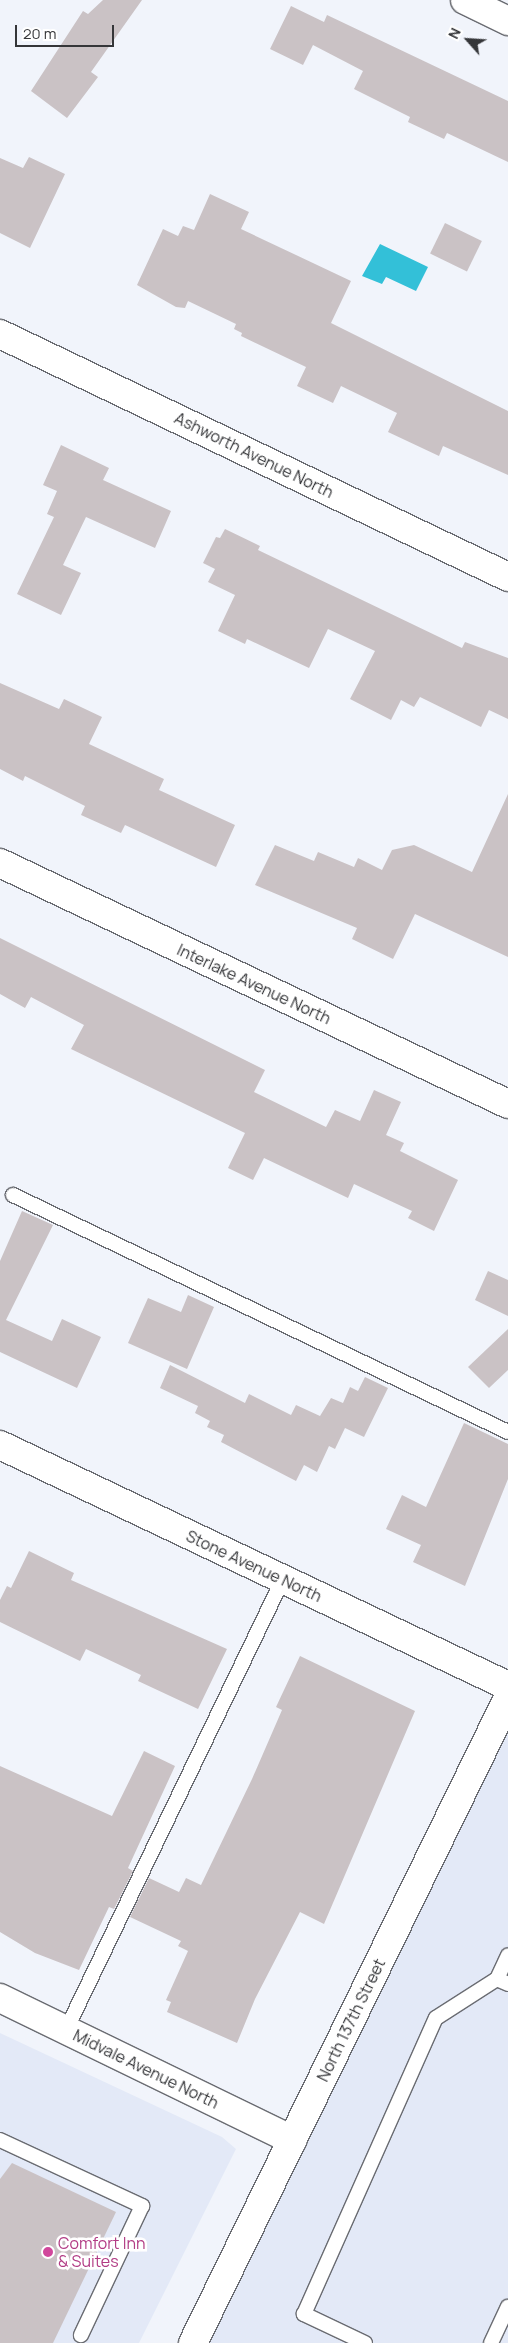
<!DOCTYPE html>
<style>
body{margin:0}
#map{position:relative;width:508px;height:2343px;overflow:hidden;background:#f1f4fb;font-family:Manrope,sans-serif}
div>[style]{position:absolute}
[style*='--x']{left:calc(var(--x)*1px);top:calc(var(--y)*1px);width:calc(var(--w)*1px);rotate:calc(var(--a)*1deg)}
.built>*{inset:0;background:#e3e9f7}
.water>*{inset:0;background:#33c0d8}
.building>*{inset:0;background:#cac2c5;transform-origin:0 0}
.roads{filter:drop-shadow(1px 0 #6a6c72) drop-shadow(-1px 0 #6a6c72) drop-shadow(0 1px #6a6c72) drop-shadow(0 -1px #6a6c72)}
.service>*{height:14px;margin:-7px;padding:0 7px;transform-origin:7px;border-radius:7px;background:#fff}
.minor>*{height:28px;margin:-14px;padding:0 14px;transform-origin:14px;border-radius:14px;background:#fff}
.dots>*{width:14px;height:14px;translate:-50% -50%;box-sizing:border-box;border:2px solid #fff;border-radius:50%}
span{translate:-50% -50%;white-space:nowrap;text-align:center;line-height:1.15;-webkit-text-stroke:5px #fff;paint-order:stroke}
.street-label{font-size:16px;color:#353639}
.hotel-label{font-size:16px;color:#b23c85}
.left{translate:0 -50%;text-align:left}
.north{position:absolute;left:443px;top:15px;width:50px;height:50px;-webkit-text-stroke:4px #fff;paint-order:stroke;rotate:296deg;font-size:14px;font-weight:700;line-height:20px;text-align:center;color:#353639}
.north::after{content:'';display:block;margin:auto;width:18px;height:22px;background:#353639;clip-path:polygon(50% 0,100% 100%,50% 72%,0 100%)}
.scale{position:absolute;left:15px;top:25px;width:99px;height:22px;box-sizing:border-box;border:2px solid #353639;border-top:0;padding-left:6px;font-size:15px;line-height:18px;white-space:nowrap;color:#353639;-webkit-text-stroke:4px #fff;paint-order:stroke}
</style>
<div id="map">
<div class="built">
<div style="clip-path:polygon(508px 1698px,508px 2343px,203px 2343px)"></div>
<div style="clip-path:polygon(0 2033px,222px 2137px,236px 2149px,139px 2343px,0 2343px)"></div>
</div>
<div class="water">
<div style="clip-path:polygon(380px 244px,428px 267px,416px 291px,386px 277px,382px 284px,362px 276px)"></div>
</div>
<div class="building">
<div style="clip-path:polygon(103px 0,142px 0,91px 72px,98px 77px,67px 118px,31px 91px,83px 11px,88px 14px)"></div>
<div style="clip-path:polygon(291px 6px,324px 22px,327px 15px,508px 101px,508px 162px,447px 133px,444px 139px,408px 122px,410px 117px,354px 89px,363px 71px,313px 45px,303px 65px,270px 49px)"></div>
<div style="clip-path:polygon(29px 157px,65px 174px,30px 248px,0 233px,0 158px,23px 168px)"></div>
<div style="clip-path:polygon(210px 194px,249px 212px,241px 229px,351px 281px,331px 323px,508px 411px,508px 475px,443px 446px,439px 456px,388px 432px,397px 413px,341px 386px,333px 403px,297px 386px,306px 367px,241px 336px,242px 333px,234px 329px,236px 324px,188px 301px,185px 308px,176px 307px,137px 285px,163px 229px,178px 236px,183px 226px,194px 230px)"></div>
<div style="left:445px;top:223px;width:41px;height:34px;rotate:26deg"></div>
<div style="clip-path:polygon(61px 445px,109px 468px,103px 480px,171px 511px,155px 548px,86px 517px,63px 565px,81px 573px,61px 615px,17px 594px,54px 517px,47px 514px,57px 491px,43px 485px)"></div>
<div style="clip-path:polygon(225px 529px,260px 546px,258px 550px,462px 648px,465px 642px,508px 658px,508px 719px,489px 710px,481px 727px,420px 697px,414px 707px,401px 700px,391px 720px,350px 699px,375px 651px,328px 629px,309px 668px,247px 639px,245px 644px,218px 631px,235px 595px,208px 582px,215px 569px,203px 563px,216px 537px,220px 538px)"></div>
<div style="clip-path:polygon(0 683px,59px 709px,64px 699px,102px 717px,89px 744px,164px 779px,159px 790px,235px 825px,216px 867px,125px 825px,121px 833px,81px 815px,85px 806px,25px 776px,23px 781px,0 769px)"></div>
<div style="clip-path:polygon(508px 794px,508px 957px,415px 914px,393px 959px,352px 939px,357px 928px,255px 885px,275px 845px,314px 861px,318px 852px,354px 867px,358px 858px,382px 870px,392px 850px,414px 845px,472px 872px)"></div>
<div style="clip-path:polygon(0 938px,265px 1070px,254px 1092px,326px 1127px,335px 1110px,360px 1121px,374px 1090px,401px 1102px,386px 1135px,404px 1143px,400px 1151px,458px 1180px,434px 1231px,408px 1218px,412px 1211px,354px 1184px,348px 1198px,264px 1158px,253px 1180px,228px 1168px,245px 1133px,71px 1049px,84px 1025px,31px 997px,25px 1008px,0 994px)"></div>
<div style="clip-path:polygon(22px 1211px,53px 1225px,6px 1320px,52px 1341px,62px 1319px,101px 1337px,77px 1388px,0 1352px,0 1261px)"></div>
<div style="clip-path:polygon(488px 1271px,508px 1280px,508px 1316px,475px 1300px)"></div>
<div style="clip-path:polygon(188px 1295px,214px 1307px,187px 1369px,128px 1343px,148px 1298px,181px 1312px)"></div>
<div style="clip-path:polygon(508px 1329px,508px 1370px,489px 1388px,468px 1367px)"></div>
<div style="clip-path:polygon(170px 1365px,245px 1403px,249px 1394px,291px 1415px,296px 1405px,320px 1416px,331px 1398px,343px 1403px,350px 1387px,358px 1391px,365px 1377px,388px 1388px,364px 1437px,345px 1428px,335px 1449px,329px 1446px,317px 1472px,304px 1465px,296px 1481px,221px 1442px,224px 1435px,207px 1427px,210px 1421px,195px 1413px,198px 1406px,160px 1388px)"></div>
<div style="clip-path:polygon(464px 1423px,508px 1444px,508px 1479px,465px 1586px,413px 1562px,421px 1545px,386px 1529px,402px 1495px,426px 1507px)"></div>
<div style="clip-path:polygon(29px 1551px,74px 1573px,71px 1580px,227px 1649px,198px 1709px,138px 1681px,141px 1675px,86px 1649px,80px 1661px,0 1622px,0 1600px,7px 1586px,11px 1588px)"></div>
<div style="clip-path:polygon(300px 1656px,415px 1711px,324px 1924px,300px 1912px,255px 1999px,237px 2043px,167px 2012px,171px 2002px,166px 2000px,188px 1951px,178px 1946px,181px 1941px,130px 1917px,149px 1878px,179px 1892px,186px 1878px,201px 1885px,252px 1779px,282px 1710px,276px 1707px)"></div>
<div style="clip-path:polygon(144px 1751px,175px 1766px,128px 1868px,133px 1871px,114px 1909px,109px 1907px,79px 1970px,35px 1953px,0 1932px,0 1766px,112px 1816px)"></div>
<div style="clip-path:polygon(12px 2163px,116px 2212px,53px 2343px,0 2343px,0 2179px)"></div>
</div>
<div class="roads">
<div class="service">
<div style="--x:13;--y:1195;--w:549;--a:25.58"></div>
<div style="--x:497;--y:1979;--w:26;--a:-65"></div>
<div style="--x:66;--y:2030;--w:500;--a:-64.31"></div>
<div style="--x:0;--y:2140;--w:157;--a:24.9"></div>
<div style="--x:142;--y:2206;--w:143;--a:115.3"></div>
<div style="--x:365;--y:2343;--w:68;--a:-154.6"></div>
<div style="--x:304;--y:2314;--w:324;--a:-66"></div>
<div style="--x:436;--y:2018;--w:72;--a:-32.6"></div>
<div style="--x:497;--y:1979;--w:12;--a:24"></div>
<div style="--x:491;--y:2343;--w:40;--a:-65"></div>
</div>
<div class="minor">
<div style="--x:465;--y:0;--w:48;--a:26"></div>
<div style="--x:0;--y:334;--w:563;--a:25.56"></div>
<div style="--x:0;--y:863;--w:562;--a:25.38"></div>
<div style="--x:0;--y:1445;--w:562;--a:25.38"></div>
<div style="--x:0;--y:1998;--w:325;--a:25.9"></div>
<div style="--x:193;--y:2343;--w:718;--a:-63.97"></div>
</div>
</div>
<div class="dots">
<div style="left:48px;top:2252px;background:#d1479c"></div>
</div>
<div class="street-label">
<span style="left:254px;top:455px;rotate:26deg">Ashworth Avenue North</span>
<span style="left:254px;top:984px;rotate:25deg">Interlake Avenue North</span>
<span style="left:254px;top:1566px;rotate:25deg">Stone Avenue North</span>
<span style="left:351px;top:2020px;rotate:-64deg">North 137th Street</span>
<span style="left:146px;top:2069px;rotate:26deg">Midvale Avenue North</span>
</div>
<div class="hotel-label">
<span class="left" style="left:58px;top:2252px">Comfort Inn<br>&amp; Suites</span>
</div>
<div class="north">N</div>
<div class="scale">20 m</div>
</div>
